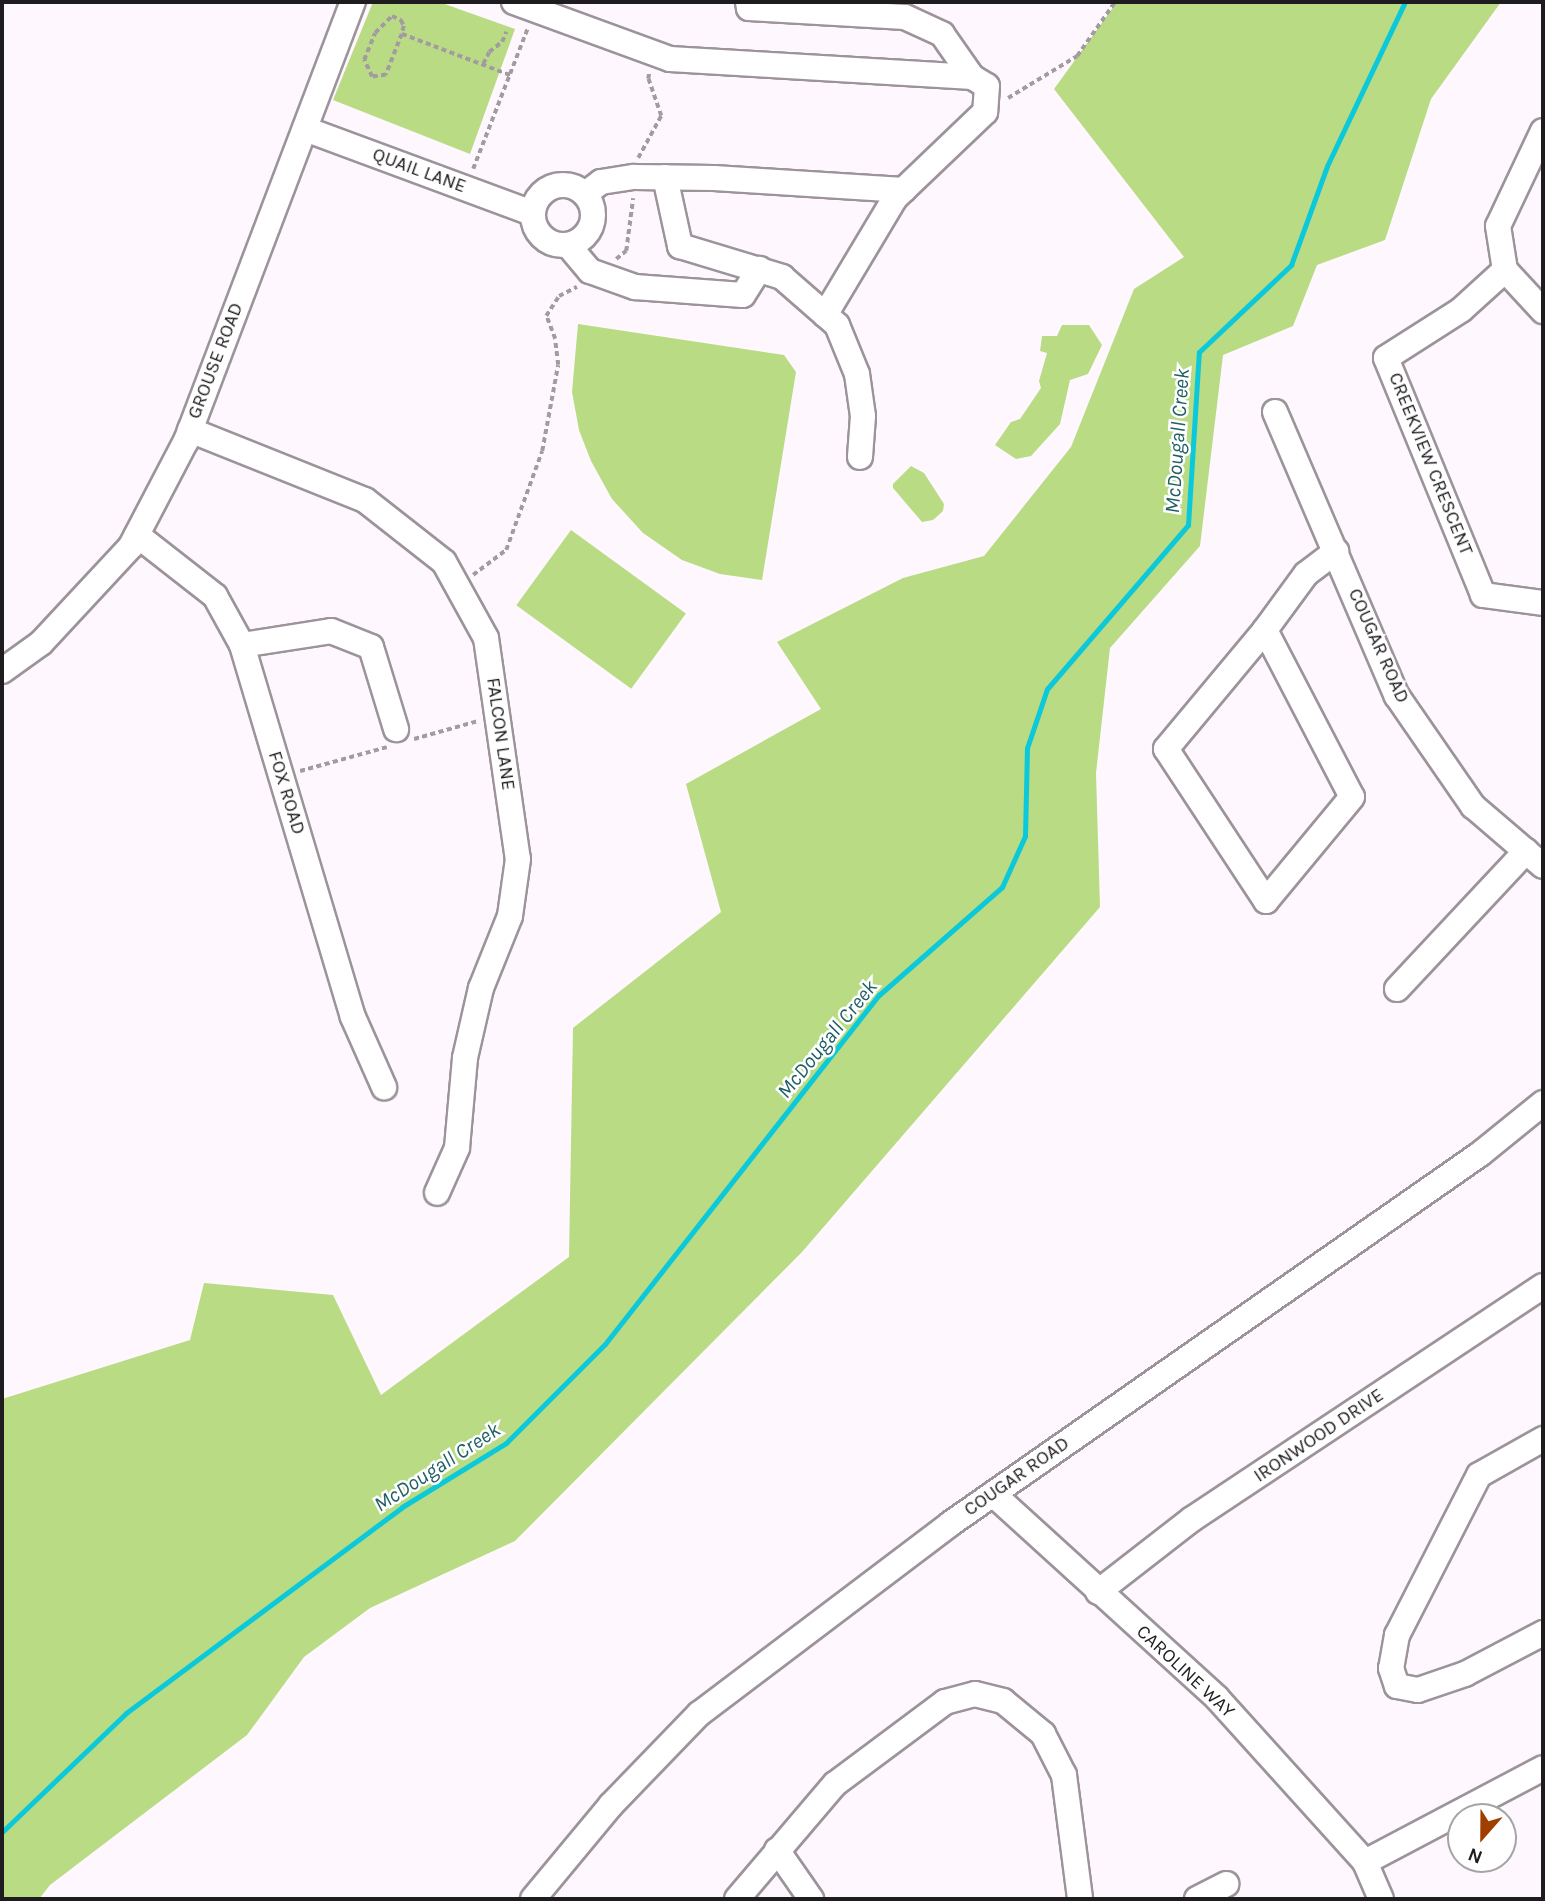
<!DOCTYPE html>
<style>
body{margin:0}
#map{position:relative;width:1545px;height:1901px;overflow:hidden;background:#fff7fe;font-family:Karla,sans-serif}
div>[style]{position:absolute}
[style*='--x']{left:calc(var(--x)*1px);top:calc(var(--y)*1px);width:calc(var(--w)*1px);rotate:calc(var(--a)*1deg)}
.green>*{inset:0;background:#b8db83;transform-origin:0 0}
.stream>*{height:5px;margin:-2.5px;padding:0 2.5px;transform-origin:2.5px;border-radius:2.5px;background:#0bc8da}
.path>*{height:3.5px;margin-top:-1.75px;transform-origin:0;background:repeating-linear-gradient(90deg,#a29ca1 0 5px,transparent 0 8.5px)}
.roads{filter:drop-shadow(2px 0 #9c939b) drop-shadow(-2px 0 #9c939b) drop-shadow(0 2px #9c939b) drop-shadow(0 -2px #9c939b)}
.minor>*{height:24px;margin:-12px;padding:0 12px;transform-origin:12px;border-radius:12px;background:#fff}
.minor>.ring{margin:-12px;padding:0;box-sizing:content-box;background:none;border:24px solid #fff;border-radius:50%}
span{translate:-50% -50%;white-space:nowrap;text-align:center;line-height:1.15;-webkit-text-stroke:5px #fff;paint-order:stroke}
.street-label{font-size:19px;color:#1f1c1f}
.water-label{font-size:21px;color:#205f66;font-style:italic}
.frame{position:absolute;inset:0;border:4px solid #1f1c1f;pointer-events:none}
.north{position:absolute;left:1447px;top:1803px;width:70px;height:70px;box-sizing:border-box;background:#fff;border:2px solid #a5a4a5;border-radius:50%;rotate:201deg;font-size:19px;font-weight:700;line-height:28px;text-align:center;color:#1f1c1f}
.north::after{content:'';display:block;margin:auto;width:24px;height:32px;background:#a03e00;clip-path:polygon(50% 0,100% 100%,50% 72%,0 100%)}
</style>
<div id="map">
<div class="green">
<div style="clip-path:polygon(373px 2px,439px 2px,515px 29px,470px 154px,333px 100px)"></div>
<div style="clip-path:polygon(1117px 2px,1501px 2px,1431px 99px,1385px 240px,1317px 265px,1293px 326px,1223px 355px,1200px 546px,1110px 648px,1096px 773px,1100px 907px,802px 1252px,515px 1541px,370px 1608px,304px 1657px,247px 1735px,50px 1885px,39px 1899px,2px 1899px,2px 1399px,190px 1340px,204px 1283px,333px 1295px,381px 1395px,569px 1257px,573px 1028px,721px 912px,686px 784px,821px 709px,777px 642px,903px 578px,984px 556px,1071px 447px,1134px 289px,1184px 257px,1054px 89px)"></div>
<div style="clip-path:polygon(578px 324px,784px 355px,796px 372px,762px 580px,720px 574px,682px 560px,643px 533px,612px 499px,591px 461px,579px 430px,572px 392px)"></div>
<div style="clip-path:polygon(1062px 325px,1089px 325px,1102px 345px,1088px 374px,1070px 380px,1060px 424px,1031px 456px,1016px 459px,995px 445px,1011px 422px,1020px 419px,1041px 388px,1039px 381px,1047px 353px,1040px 351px,1042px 336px,1057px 336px)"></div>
<div style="clip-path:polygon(911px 466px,924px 473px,944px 504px,943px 511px,933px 520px,922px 522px,893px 488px,893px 484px)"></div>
<div style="left:571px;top:530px;width:142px;height:93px;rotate:36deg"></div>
</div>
<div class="stream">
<div style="--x:2;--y:1832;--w:172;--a:-43.8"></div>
<div style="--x:126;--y:1713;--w:344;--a:-36.7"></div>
<div style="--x:402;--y:1507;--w:122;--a:-31.6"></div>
<div style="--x:506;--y:1443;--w:140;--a:-45"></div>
<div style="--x:605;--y:1344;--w:444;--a:-51.9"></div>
<div style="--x:879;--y:995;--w:164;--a:-41.3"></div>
<div style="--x:1002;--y:887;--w:56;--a:-65.7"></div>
<div style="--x:1025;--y:836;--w:88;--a:-88.7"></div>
<div style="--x:1027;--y:748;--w:62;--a:-71.3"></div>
<div style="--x:1047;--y:689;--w:216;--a:-49.3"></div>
<div style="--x:1188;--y:525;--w:173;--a:-86.4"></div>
<div style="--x:1199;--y:352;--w:127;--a:-43.4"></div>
<div style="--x:1291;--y:265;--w:105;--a:-70"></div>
<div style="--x:1327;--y:166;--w:182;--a:-64.6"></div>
</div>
<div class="path">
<div style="--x:402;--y:34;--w:44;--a:111.3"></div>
<div style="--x:386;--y:75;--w:14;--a:172"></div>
<div style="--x:372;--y:77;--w:19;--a:-115"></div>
<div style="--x:364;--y:60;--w:29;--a:-68"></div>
<div style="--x:375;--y:33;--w:24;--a:-45"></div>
<div style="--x:392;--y:16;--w:10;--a:24"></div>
<div style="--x:401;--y:20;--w:7;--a:63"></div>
<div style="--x:404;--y:26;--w:8;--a:104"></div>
<div style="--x:402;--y:34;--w:116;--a:20.8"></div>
<div style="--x:483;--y:64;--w:13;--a:-63"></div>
<div style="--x:489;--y:52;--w:16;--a:-38"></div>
<div style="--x:502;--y:42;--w:11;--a:-68"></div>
<div style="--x:1008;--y:98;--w:81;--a:-31.3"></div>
<div style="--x:1077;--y:56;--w:66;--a:-54.9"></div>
<div style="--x:638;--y:158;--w:48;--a:-61.3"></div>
<div style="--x:661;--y:116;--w:39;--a:-109"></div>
<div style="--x:648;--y:79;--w:6;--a:-81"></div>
<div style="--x:473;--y:169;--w:152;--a:-68.8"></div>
<div style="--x:616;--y:259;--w:13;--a:-39"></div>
<div style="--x:626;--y:251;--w:53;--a:-82.5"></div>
<div style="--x:473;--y:575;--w:41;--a:-37.1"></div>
<div style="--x:506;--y:550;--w:105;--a:-70"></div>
<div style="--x:542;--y:451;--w:87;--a:-79.5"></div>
<div style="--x:558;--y:365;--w:26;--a:-97"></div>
<div style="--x:555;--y:339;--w:25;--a:-111"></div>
<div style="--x:546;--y:316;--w:24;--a:-57"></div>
<div style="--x:559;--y:296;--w:20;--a:-27"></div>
<div style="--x:414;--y:739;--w:66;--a:-15.7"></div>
<div style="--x:300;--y:771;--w:90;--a:-15.4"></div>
</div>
<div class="roads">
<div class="minor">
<div style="--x:514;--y:2;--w:166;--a:20.1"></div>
<div style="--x:670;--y:59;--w:303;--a:3.4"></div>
<div style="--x:972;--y:77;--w:17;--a:31"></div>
<div style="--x:987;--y:86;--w:26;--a:94"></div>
<div style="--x:985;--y:112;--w:124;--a:136.3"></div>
<div style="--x:895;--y:198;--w:136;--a:120.9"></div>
<div style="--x:748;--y:2;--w:6;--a:81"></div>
<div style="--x:749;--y:8;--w:156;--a:3.3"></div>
<div style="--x:905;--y:17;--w:41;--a:24.7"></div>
<div style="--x:942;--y:34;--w:52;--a:55.1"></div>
<div style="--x:305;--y:129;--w:242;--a:20.3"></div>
<div style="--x:1543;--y:131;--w:105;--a:115.3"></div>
<div style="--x:1498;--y:226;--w:45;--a:81"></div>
<div style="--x:1505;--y:270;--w:59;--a:137.7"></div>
<div style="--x:1461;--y:310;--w:89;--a:147.4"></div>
<div style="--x:1386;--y:358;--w:256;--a:67.7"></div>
<div style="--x:1483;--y:595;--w:61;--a:7.6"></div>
<div style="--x:665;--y:177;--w:71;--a:77.7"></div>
<div style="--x:680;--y:246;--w:107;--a:16.9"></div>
<div style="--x:782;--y:277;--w:73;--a:41.1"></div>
<div style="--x:837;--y:325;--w:53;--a:67.8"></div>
<div style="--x:857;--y:374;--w:42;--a:81.9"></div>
<div style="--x:863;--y:416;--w:41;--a:94.2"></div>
<div class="ring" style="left:533px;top:185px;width:36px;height:36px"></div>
<div style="--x:585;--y:194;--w:20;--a:-37"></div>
<div style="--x:601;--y:182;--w:33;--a:-9"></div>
<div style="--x:634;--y:177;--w:80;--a:0.7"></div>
<div style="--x:714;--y:178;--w:190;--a:3.6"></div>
<div style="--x:568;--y:245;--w:34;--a:50"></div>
<div style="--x:590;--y:271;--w:48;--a:19.6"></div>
<div style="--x:635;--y:287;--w:108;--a:4.2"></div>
<div style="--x:743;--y:295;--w:31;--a:-58"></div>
<div style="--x:1505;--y:270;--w:56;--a:47.2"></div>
<div style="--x:1275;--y:412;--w:309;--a:66.8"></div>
<div style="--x:1397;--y:696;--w:134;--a:55.4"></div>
<div style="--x:1473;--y:806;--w:92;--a:40.6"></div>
<div style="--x:190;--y:430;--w:188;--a:21.8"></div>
<div style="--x:365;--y:500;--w:100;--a:38.1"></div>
<div style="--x:444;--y:562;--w:87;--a:61.1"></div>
<div style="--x:486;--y:638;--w:223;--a:81.8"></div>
<div style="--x:518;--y:859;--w:58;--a:98"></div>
<div style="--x:510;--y:916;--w:78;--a:111.9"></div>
<div style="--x:481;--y:988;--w:72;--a:102.9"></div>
<div style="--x:465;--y:1058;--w:90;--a:95.1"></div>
<div style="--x:457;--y:1148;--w:49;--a:114"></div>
<div style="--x:137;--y:535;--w:99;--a:38"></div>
<div style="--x:215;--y:596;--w:56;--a:61.1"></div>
<div style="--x:242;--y:645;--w:388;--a:73.4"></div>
<div style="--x:353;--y:1017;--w:77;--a:66.1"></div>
<div style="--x:1265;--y:630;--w:188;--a:62.5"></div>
<div style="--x:1352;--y:797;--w:135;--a:129.6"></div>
<div style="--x:1266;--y:901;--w:182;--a:-123.3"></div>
<div style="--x:1166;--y:749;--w:155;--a:-50.2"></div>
<div style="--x:1265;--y:630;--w:69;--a:-53.8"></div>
<div style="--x:1306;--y:574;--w:38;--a:-37"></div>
<div style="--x:242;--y:645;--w:90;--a:-8.9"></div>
<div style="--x:331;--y:631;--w:43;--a:21.8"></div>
<div style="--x:371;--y:647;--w:86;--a:73"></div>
<div style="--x:2;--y:671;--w:48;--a:-35.7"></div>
<div style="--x:41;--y:643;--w:132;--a:-47.1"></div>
<div style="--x:131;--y:546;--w:119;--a:-62.4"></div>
<div style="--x:186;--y:441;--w:470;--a:-69.2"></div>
<div style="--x:1397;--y:989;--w:189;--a:-46.9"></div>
<div style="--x:1543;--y:1439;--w:73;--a:150.6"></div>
<div style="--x:1479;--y:1475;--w:180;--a:117.1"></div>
<div style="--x:1397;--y:1635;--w:34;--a:100"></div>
<div style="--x:1391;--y:1668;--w:19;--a:72"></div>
<div style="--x:1397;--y:1686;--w:21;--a:11"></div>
<div style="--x:1418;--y:1690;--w:50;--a:-18.8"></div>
<div style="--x:1465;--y:1674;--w:88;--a:-27.7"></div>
<div style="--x:993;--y:1494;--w:303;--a:42.3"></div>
<div style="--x:1217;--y:1698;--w:221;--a:47.9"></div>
<div style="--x:1365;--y:1862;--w:40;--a:66.6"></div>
<div style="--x:1098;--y:1592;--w:119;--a:-37.8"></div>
<div style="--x:1192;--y:1519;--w:421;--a:-33.6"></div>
<div style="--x:777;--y:1850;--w:60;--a:55.2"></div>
<div style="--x:1365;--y:1862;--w:201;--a:-27.8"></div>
<div style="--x:533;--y:1899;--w:122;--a:-50.3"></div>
<div style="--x:611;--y:1805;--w:127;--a:-46"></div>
<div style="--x:699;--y:1714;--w:315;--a:-37.1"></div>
<div style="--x:950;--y:1524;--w:646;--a:-34.92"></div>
<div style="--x:1480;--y:1154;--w:81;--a:-39"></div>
<div style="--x:737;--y:1899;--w:151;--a:-49.6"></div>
<div style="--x:835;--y:1784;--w:137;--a:-36.7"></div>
<div style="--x:945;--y:1702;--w:31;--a:-15"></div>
<div style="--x:975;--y:1694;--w:29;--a:14"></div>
<div style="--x:1003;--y:1701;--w:52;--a:39.5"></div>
<div style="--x:1043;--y:1734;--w:46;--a:62.9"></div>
<div style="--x:1064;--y:1775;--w:125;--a:82.6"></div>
<div style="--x:1197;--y:1899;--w:33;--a:-27"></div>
</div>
</div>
<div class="street-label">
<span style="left:419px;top:171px;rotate:20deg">QUAIL LANE</span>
<span style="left:216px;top:361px;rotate:-69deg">GROUSE ROAD</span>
<span style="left:1430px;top:464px;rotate:68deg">CREEKVIEW CRESCENT</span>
<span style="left:1378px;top:646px;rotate:66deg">COUGAR ROAD</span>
<span style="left:500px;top:734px;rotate:82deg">FALCON LANE</span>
<span style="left:286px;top:793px;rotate:73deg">FOX ROAD</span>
<span style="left:1319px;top:1436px;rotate:-34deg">IRONWOOD DRIVE</span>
<span style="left:1017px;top:1477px;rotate:-35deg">COUGAR ROAD</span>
<span style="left:1185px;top:1672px;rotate:43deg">CAROLINE WAY</span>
</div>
<div class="water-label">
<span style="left:1177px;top:441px;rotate:-86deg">McDougall Creek</span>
<span style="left:827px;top:1039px;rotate:-51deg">McDougall Creek</span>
<span style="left:437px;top:1467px;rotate:-33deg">McDougall Creek</span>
</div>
<div class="frame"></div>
<div class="north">N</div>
</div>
